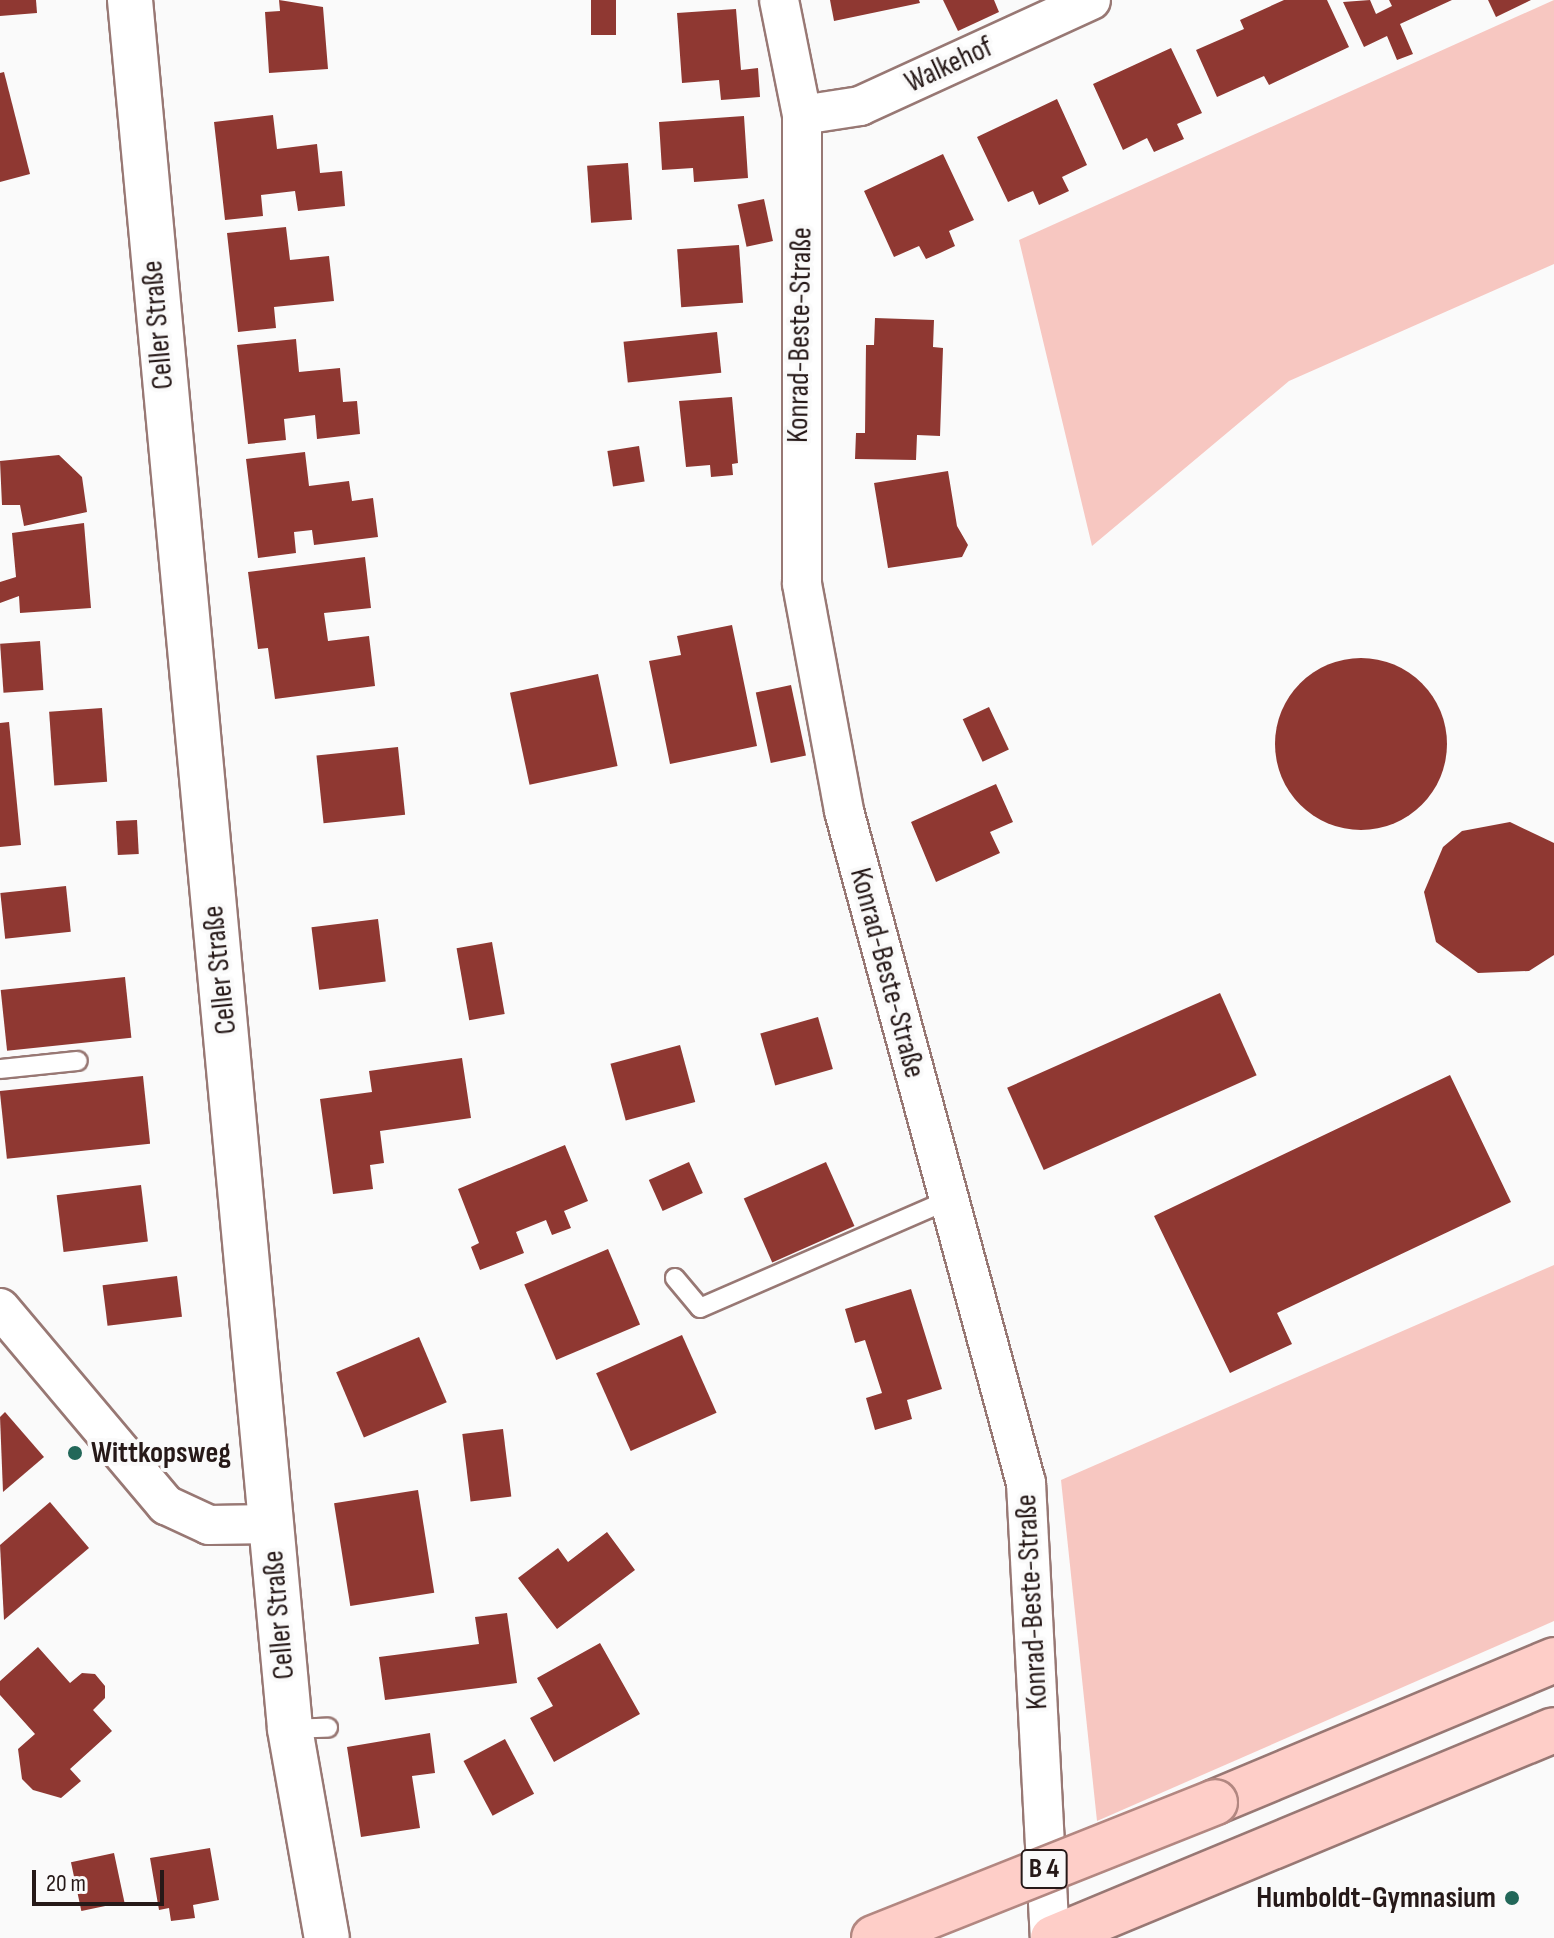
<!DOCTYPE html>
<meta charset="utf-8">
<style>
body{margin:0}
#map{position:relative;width:1554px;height:1938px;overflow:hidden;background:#fafafa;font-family:"Sofia Sans Condensed",sans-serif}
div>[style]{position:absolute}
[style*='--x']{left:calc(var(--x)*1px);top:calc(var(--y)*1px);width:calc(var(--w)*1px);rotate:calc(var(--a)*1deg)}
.green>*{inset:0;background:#f7c7c1}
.building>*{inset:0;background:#8f3832;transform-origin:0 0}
.round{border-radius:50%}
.roads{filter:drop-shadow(2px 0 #987874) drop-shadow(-2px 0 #987874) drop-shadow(0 2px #987874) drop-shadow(0 -2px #987874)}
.service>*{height:18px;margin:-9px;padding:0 9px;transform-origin:9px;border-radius:9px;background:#fff}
.minor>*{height:38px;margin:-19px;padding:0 19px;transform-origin:19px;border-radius:19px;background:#fff}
.tertiary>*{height:44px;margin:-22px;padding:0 22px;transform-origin:22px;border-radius:22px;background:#fff}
.trunk>*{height:44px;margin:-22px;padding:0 22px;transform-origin:22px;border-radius:22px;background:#fecec8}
.bridges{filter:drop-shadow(2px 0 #b28781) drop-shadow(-2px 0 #b28781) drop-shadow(0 2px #b28781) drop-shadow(0 -2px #b28781)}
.trunk-bridge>*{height:44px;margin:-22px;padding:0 22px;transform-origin:22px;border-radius:22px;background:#fecec8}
.dots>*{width:22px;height:22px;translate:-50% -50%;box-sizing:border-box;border:4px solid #fafafa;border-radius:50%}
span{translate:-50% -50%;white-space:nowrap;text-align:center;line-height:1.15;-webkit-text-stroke:8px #fafafa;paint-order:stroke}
.shield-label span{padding:2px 6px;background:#fafafa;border:2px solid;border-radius:6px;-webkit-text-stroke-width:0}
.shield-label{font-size:28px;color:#261918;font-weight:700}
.street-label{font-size:30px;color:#261918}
.poi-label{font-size:30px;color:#261918;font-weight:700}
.left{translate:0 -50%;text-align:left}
.right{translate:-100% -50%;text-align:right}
.scale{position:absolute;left:32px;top:1870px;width:132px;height:36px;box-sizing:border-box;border:4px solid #261918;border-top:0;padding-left:10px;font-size:24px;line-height:28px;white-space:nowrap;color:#261918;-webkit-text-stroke:6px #fafafa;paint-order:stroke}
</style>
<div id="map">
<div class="green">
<div style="clip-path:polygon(1554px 0,1554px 264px,1289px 381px,1092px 546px,1019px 240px)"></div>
<div style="clip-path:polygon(1554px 1265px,1554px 1621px,1097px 1821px,1061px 1480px)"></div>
</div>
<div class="building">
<div style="clip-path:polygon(0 0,36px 0,37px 13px,0 16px)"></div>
<div style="clip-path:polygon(279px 0,323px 7px,328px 69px,269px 73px,265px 12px,280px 11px)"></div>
<div style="left:591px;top:0;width:25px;height:35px"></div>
<div style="clip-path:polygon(830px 0,919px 0,920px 3px,834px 21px)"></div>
<div style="clip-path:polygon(943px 0,994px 0,999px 12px,958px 31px)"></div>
<div style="clip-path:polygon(1284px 0,1327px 0,1349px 47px,1269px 85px,1264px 76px,1217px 97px,1196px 50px,1244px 29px,1240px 20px)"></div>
<div style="clip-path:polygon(1370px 0,1376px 14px,1392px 6px,1389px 0,1452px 0,1400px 24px,1413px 54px,1397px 60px,1387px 36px,1364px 47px,1343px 2px)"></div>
<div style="clip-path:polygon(1488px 0,1531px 0,1496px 17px)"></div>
<div style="clip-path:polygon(736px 9px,741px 70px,758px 68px,760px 97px,721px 100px,719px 80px,682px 83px,677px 13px)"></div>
<div style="clip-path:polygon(1171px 48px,1202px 113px,1177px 124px,1184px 139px,1154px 152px,1147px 138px,1123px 150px,1093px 84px)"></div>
<div style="clip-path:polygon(4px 72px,30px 174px,0 182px,0 73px)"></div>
<div style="clip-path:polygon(1057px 99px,1087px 165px,1062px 177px,1069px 191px,1039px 205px,1033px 191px,1008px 202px,977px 137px)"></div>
<div style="clip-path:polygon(273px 115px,277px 149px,317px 144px,320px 173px,342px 171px,345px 206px,298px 211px,295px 191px,261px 195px,263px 216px,225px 220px,214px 122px)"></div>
<div style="clip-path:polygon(744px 116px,748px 178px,694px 182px,693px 168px,662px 170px,659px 122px)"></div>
<div style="clip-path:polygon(943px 154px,974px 220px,949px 231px,955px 246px,940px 253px,926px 259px,919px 246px,894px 257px,864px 191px)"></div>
<div style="left:628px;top:163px;width:57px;height:41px;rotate:86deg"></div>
<div style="left:764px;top:199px;width:43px;height:27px;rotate:78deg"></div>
<div style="clip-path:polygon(286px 227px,290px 260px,329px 256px,334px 301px,274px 307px,276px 328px,238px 332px,227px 233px)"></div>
<div style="left:739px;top:245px;width:58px;height:62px;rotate:86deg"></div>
<div style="clip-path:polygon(875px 318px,934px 320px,933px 347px,943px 348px,940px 436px,917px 435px,916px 460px,855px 459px,856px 433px,865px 433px,866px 345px,874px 345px)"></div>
<div style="left:717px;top:332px;width:41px;height:94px;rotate:84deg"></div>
<div style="clip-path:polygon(296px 339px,299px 372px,340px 368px,343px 402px,357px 401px,360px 434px,317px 439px,315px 415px,284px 419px,286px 440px,248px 444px,237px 345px)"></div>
<div style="clip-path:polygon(732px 397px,738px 463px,732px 464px,733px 475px,711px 477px,710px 465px,686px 467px,679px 401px)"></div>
<div style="left:639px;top:446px;width:36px;height:32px;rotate:81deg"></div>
<div style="clip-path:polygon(305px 452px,309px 486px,349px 481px,352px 501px,373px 498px,378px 537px,314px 545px,312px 530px,294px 532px,296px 553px,258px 558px,246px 459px)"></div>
<div style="clip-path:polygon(59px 455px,82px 477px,87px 512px,24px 526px,20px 505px,2px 505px,0 461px)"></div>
<div style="clip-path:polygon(948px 471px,957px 526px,968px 545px,962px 557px,888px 568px,874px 483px)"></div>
<div style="clip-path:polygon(84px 523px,91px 608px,20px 613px,19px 596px,0 603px,0 582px,16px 577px,12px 533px)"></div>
<div style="clip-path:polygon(365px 557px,371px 608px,324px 613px,328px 641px,369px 636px,375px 686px,275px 699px,268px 648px,258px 649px,248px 572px)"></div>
<div style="clip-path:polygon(732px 625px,757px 746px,670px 764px,649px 661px,681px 655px,677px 636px)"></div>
<div style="left:40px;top:641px;width:49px;height:40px;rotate:86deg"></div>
<div class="round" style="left:1275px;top:658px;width:172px;height:172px"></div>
<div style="left:598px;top:674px;width:94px;height:90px;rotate:78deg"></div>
<div style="left:791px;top:685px;width:72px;height:36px;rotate:78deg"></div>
<div style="left:989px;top:707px;width:47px;height:29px;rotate:65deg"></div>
<div style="left:102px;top:708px;width:74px;height:53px;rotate:86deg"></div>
<div style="clip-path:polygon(9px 722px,21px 845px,0 847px,0 723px)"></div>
<div style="left:398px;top:747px;width:68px;height:82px;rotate:84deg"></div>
<div style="clip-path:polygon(996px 784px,1013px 822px,990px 832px,1000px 853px,936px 882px,911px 822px)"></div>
<div style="left:137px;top:820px;width:34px;height:21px;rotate:87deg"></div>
<div style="clip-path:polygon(1510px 822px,1554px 843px,1554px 955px,1529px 971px,1478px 973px,1436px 942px,1424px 892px,1443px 847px,1462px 831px)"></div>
<div style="left:66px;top:886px;width:46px;height:66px;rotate:84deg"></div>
<div style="left:378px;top:919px;width:63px;height:67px;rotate:83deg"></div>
<div style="left:492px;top:942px;width:73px;height:36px;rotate:80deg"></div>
<div style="left:125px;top:977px;width:61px;height:125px;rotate:84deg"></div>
<div style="left:1220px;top:993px;width:90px;height:233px;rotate:66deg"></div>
<div style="left:818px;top:1017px;width:54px;height:60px;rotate:74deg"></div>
<div style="left:680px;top:1045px;width:59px;height:72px;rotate:75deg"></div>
<div style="clip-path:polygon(462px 1058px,471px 1118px,380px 1131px,384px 1163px,370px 1165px,373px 1189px,333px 1194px,320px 1099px,372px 1092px,369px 1071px)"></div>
<div style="clip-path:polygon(1450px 1075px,1511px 1202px,1277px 1313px,1292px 1344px,1230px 1373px,1154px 1216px)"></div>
<div style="left:143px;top:1076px;width:68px;height:144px;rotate:84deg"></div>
<div style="clip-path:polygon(565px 1145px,588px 1201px,564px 1211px,571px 1228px,552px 1235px,546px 1220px,516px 1232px,524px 1253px,480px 1270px,471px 1247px,479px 1243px,458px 1189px)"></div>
<div style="left:689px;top:1162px;width:34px;height:44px;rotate:66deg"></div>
<div style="left:826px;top:1162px;width:70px;height:90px;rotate:66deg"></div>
<div style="left:141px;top:1185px;width:57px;height:85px;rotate:83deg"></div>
<div style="left:608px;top:1249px;width:82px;height:91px;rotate:67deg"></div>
<div style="left:177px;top:1276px;width:41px;height:75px;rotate:83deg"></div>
<div style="clip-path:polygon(911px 1289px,942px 1389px,907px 1400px,912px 1419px,875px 1430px,866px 1398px,882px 1393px,865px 1340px,855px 1343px,845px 1309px)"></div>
<div style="left:682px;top:1335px;width:85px;height:94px;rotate:66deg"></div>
<div style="left:419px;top:1337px;width:71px;height:90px;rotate:67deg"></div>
<div style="clip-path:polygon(5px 1412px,44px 1457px,3px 1492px,0 1417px)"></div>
<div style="left:503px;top:1429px;width:68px;height:41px;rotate:83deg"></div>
<div style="left:418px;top:1490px;width:104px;height:85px;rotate:81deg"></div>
<div style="clip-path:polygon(50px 1502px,89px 1548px,4px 1620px,0 1545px)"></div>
<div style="clip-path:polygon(607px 1532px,635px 1570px,557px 1629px,518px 1578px,558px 1548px,568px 1562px)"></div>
<div style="clip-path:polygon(507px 1613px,517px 1683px,385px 1700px,379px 1657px,479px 1644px,475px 1617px)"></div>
<div style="clip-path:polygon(600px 1643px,640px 1714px,554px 1762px,530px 1718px,553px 1706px,537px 1678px)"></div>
<div style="clip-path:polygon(38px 1647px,70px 1683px,82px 1673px,95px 1674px,105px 1686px,105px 1698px,93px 1710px,112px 1731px,70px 1769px,81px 1781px,61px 1798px,33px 1790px,22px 1779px,18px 1749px,35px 1734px,0 1695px,0 1681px)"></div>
<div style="clip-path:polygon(430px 1733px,435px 1773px,412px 1776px,420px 1828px,361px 1837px,347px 1747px)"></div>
<div style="left:505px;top:1739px;width:62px;height:47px;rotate:62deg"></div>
<div style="clip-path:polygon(210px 1848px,219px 1900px,193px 1905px,195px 1918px,171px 1921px,169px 1908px,159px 1910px,150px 1858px)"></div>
<div style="left:114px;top:1853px;width:50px;height:44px;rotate:78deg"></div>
</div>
<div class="roads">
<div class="service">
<div style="--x:0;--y:1069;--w:78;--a:-5.9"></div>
<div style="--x:675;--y:1278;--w:39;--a:50"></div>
<div style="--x:700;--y:1308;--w:274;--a:-23.5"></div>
<div style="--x:290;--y:1729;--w:38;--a:-2"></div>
</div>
<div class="minor">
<div style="--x:779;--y:0;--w:117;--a:78.7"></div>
<div style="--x:802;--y:115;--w:469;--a:90"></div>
<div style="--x:802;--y:584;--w:231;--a:79.5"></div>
<div style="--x:844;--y:811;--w:696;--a:74.85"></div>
<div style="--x:1026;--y:1483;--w:456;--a:87"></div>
<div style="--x:802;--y:115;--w:59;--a:-8.8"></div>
<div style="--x:860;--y:106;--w:254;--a:-24.6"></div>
<div style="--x:0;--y:1308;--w:258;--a:49.9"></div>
<div style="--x:166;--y:1505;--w:47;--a:24.9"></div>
<div style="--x:209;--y:1525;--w:62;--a:-0.9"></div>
</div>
<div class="tertiary">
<div style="--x:130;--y:0;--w:1736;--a:84.71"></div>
<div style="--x:290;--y:1729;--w:212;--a:80"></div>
</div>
<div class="trunk">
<div style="--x:1215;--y:1802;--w:368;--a:-22.7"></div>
<div style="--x:1053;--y:1938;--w:542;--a:-22.55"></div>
</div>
</div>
<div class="bridges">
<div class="trunk-bridge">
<div style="--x:874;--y:1938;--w:367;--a:-21.7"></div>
</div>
</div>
<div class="dots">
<div style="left:75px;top:1453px;background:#226759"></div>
<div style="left:1512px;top:1898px;background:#226759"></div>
</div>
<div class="shield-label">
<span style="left:1044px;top:1869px">B 4</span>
</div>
<div class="street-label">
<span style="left:949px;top:65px;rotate:-25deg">Walkehof</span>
<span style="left:158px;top:325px;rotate:-95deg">Celler Straße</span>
<span style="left:800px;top:335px;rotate:-89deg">Konrad-Beste-Straße</span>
<span style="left:220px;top:970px;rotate:-96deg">Celler Straße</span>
<span style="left:887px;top:973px;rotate:75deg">Konrad-Beste-Straße</span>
<span style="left:1032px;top:1602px;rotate:-93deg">Konrad-Beste-Straße</span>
<span style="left:279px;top:1615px;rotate:-95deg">Celler Straße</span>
</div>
<div class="poi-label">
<span class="left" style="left:91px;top:1453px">Wittkopsweg</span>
<span class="right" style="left:1496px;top:1898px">Humboldt-Gymnasium</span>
</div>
<div class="scale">20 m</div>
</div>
